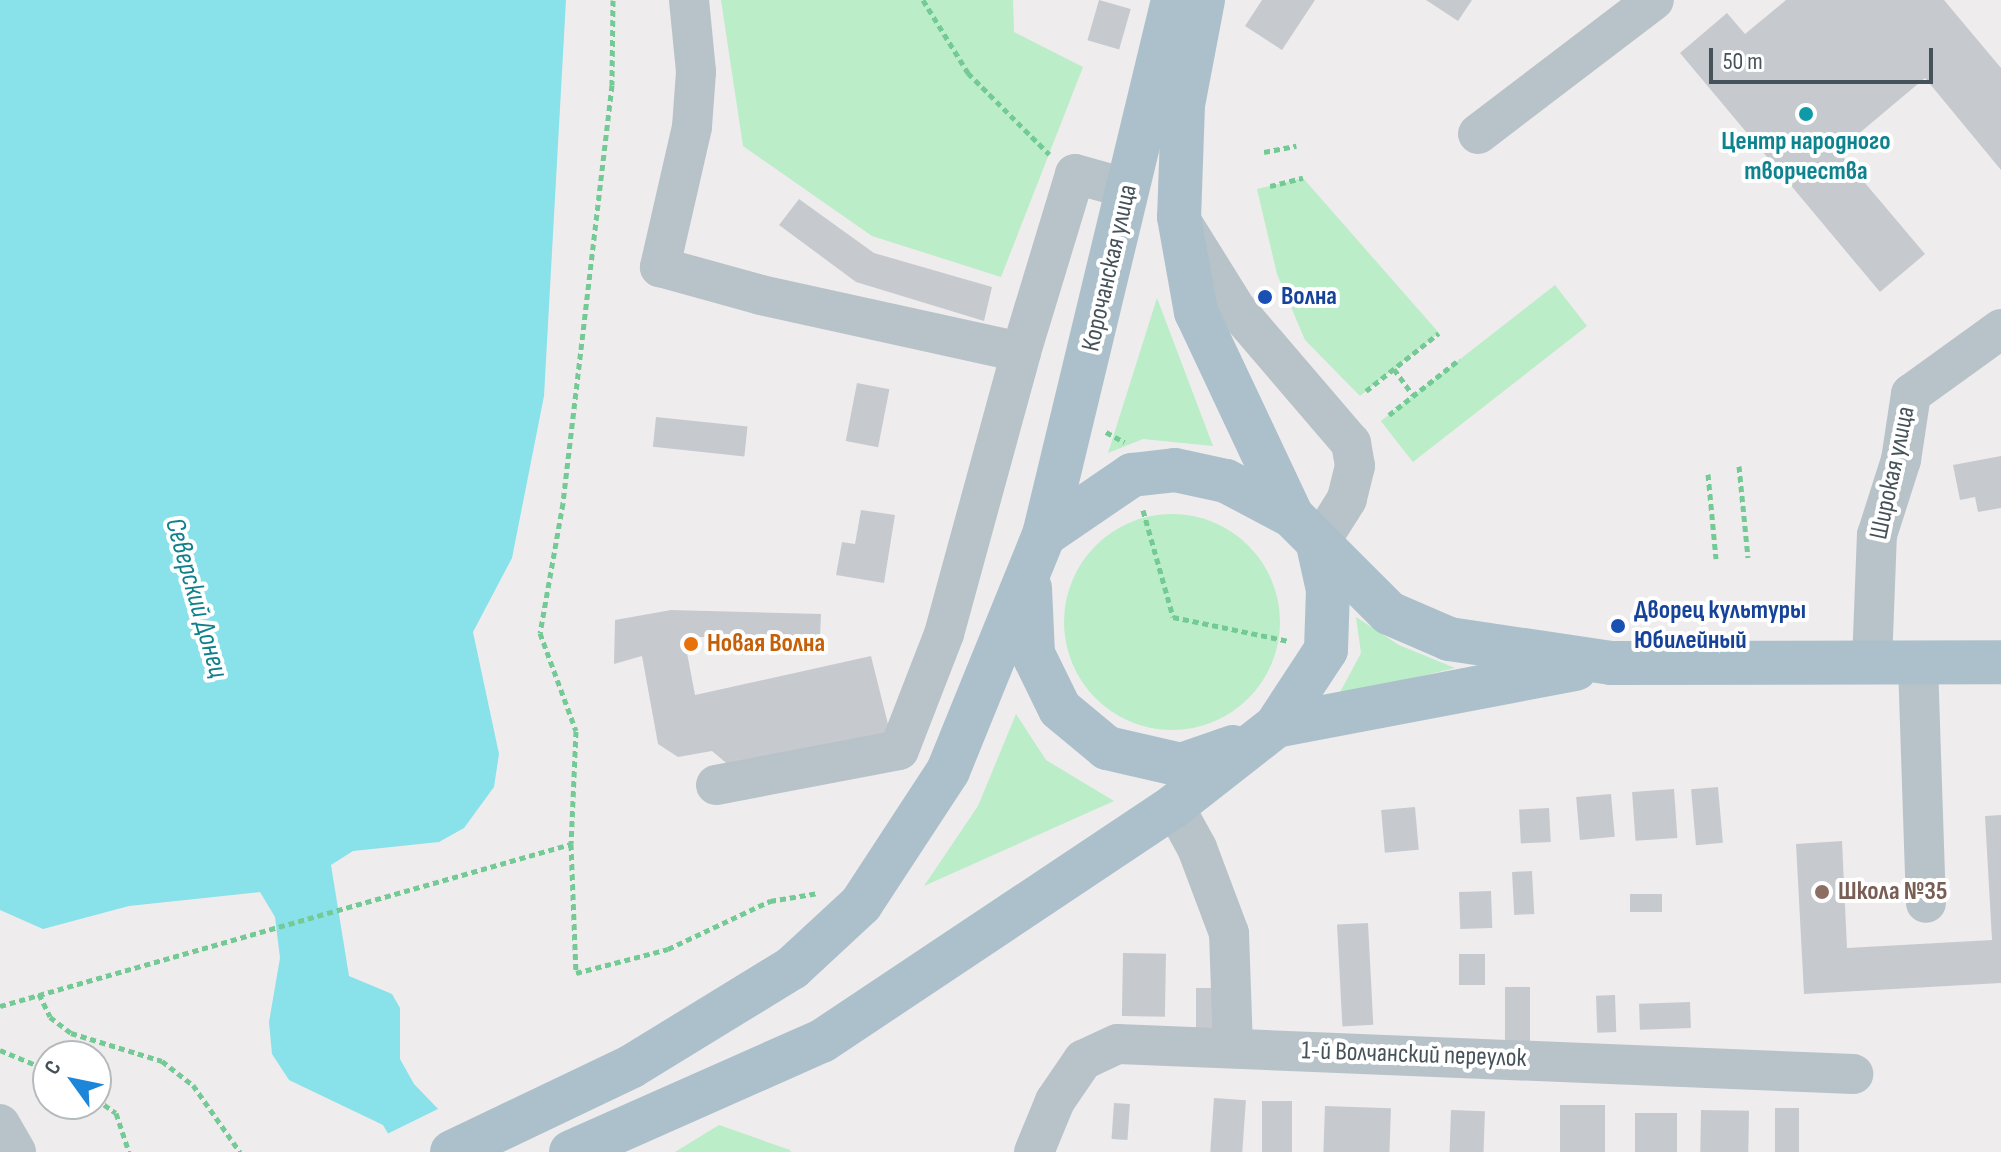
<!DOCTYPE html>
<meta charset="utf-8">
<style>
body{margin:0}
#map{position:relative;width:2001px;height:1152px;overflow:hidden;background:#efeced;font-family:"Sofia Sans Condensed",sans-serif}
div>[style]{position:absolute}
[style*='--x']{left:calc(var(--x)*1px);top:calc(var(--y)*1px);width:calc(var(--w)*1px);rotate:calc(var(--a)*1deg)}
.green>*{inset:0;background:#bbedc8;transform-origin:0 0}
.round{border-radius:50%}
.water>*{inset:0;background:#89e1e9}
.pier>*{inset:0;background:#efeced}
.building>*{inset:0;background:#c6cacf;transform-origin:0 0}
.path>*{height:5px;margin-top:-2.5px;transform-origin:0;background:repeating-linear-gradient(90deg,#74ca95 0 6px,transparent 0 10px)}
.minor>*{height:40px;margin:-20px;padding:0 20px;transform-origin:20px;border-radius:20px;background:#b8c3c9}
.major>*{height:44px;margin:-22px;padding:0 22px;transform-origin:22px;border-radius:22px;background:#acc0cb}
.dots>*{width:22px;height:22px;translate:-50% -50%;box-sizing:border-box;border:4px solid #fff;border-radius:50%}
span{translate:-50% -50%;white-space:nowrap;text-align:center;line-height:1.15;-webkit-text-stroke:8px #fff;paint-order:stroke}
.culture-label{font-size:26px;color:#0d838f;font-weight:700}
.street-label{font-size:26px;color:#455259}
.transit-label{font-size:26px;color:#164399;font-weight:700}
.left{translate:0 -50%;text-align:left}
.food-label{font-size:26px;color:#c56008;font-weight:700}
.education-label{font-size:26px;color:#785e54;font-weight:700}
.water-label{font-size:28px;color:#0f818c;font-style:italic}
.north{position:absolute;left:32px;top:1040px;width:80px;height:80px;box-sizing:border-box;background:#fff;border:2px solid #b5babd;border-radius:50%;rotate:303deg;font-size:22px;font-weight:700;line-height:32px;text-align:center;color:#455259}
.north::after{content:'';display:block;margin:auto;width:28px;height:36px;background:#1d86d9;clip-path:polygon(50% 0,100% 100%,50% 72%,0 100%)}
.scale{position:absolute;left:1709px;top:48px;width:224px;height:36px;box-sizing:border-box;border:4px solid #455259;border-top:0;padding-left:10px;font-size:24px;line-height:28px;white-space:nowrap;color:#455259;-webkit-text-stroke:6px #fff;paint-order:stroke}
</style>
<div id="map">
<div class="green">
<div style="clip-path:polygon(721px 0,1013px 0,1014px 32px,1083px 67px,1001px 277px,872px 236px,743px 146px)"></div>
<div style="clip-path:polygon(1303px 178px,1439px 333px,1360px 396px,1305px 340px,1277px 274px,1257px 189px)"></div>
<div style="left:1555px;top:285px;width:52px;height:221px;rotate:52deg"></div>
<div style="clip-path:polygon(1157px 298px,1213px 446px,1143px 439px,1108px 453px)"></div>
<div class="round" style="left:1064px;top:514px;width:216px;height:216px"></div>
<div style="clip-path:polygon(1356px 617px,1399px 645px,1455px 668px,1338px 696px,1361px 653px)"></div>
<div style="clip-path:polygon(1016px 714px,1046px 760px,1114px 801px,924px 886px,978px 806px)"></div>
<div style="clip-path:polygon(719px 1125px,790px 1150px,791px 1152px,675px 1152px)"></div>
</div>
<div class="water">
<div style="clip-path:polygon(0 0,566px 0,544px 396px,512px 558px,473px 632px,499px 754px,494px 787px,464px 828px,439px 842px,353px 851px,331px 865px,349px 976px,392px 994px,400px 1008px,400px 1059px,414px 1084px,442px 1113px,399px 1152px,383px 1125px,289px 1080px,272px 1054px,269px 1022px,280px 958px,275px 917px,260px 892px,129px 906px,43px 929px,0 910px)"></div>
</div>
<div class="pier">
<div style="clip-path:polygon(442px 1107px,476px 1152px,395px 1152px,385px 1135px)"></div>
</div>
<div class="building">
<div style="left:1099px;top:0;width:33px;height:42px;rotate:16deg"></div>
<div style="clip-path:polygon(1262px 0,1315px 0,1282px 50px,1245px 26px)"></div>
<div style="clip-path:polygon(1426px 0,1472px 0,1458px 21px)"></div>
<div style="clip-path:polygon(1786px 0,1944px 0,2001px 68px,2001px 170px,1925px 78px,1838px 151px,1925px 254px,1880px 292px,1680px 53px,1727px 13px,1745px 34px)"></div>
<div style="clip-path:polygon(799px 199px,874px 253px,992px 287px,984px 321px,856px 282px,779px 225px)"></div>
<div style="left:857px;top:383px;width:33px;height:59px;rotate:11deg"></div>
<div style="left:656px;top:417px;width:92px;height:30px;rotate:6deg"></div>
<div style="clip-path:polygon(2001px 456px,2001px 508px,1978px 512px,1975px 497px,1960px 500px,1953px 465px)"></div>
<div style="clip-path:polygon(861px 510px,895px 515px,884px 583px,836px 575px,842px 542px,855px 544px)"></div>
<div style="clip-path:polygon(671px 610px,821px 614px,820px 637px,684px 637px,695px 695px,871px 656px,892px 740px,738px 773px,712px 751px,678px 757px,658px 744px,642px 656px,614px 664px,615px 620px)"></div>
<div style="left:1718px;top:787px;width:56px;height:27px;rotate:85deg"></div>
<div style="left:1674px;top:789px;width:49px;height:42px;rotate:86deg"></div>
<div style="left:1611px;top:794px;width:43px;height:35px;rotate:85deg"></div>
<div style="left:1415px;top:807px;width:43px;height:34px;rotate:85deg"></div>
<div style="left:1549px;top:808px;width:34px;height:30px;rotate:87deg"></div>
<div style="clip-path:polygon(2001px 815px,2001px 983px,1804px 994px,1796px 844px,1842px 841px,1847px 948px,1992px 940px,1985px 816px)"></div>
<div style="left:1532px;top:871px;width:43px;height:20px;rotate:87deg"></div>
<div style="left:1491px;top:891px;width:37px;height:32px;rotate:88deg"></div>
<div style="left:1630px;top:894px;width:32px;height:18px"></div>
<div style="left:1368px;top:923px;width:102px;height:31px;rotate:87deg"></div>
<div style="left:1123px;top:953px;width:43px;height:63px;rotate:1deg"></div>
<div style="left:1459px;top:954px;width:26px;height:31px"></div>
<div style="left:1505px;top:987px;width:25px;height:61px"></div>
<div style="left:1196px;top:988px;width:17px;height:49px"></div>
<div style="left:1615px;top:995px;width:37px;height:19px;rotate:88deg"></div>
<div style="left:1690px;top:1002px;width:26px;height:51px;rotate:88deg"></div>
<div style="left:1214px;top:1098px;width:32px;height:54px;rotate:4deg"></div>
<div style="left:1262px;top:1101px;width:30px;height:51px"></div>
<div style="left:1114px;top:1103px;width:16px;height:36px;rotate:4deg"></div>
<div style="left:1560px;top:1105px;width:45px;height:47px"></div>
<div style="left:1325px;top:1106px;width:66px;height:46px;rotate:2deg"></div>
<div style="left:1775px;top:1108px;width:24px;height:44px"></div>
<div style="left:1451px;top:1110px;width:34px;height:42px;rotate:2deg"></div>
<div style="left:1701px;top:1110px;width:48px;height:42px;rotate:1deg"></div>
<div style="left:1635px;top:1113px;width:42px;height:39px"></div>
</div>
<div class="path">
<div style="--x:613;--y:0;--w:85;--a:90.7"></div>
<div style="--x:612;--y:85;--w:421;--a:96.7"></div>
<div style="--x:563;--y:503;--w:132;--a:100"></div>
<div style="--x:540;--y:633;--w:104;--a:69.8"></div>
<div style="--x:576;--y:731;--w:113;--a:92.5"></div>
<div style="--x:571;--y:844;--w:129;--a:87.8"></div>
<div style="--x:576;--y:973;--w:95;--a:-14.6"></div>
<div style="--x:668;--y:949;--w:113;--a:-25.2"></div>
<div style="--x:770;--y:901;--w:49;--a:-9.5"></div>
<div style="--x:923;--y:0;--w:86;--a:58.3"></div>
<div style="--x:968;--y:73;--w:115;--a:45"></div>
<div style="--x:1264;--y:152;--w:33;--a:-11"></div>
<div style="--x:1270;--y:186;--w:34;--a:-14"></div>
<div style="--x:1394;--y:369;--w:32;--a:54"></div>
<div style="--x:1366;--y:391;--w:93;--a:-38.5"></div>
<div style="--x:1389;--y:415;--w:90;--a:-38.3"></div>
<div style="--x:1106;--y:432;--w:21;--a:29"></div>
<div style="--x:1739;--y:466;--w:92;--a:84.4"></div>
<div style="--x:1708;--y:474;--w:85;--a:84.6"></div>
<div style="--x:1143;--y:510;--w:111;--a:74.3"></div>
<div style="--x:1173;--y:617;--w:118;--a:11.7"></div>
<div style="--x:39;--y:994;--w:25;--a:64"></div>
<div style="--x:50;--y:1017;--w:26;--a:37"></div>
<div style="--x:71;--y:1033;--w:95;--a:17.1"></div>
<div style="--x:162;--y:1061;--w:39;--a:38"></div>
<div style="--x:193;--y:1085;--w:82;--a:55"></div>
<div style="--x:0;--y:1006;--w:594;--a:-15.84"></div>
<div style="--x:0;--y:1050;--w:52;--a:22.6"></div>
<div style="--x:96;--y:1099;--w:24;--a:35"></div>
<div style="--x:116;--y:1113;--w:41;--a:71.6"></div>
</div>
<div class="minor">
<div style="--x:689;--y:0;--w:72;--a:84.4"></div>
<div style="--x:696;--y:72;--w:55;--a:94.2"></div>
<div style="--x:692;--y:127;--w:144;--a:102.9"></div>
<div style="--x:660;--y:267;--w:105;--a:15.5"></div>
<div style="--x:761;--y:295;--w:266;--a:12.4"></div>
<div style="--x:1021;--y:352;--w:186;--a:-73.1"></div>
<div style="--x:1075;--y:174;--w:56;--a:15.5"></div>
<div style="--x:1478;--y:134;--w:221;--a:-37.3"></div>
<div style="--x:1183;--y:224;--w:100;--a:58.1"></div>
<div style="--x:1236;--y:309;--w:177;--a:49.4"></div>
<div style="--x:1351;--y:443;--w:23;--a:80"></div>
<div style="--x:1355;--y:466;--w:34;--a:104"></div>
<div style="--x:1347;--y:499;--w:54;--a:122.2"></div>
<div style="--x:1872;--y:663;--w:128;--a:-87.8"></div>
<div style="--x:1877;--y:535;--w:79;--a:-72.3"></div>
<div style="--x:1901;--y:460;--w:67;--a:-81.4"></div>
<div style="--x:1911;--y:394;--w:111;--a:-35.8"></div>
<div style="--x:1918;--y:664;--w:239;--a:88.1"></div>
<div style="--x:716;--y:785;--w:186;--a:-10.8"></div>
<div style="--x:899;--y:750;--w:124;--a:-68.8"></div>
<div style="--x:944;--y:634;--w:292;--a:-74.7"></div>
<div style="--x:1174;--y:806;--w:48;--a:61.3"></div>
<div style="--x:1197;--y:848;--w:91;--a:69.4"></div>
<div style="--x:1229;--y:933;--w:114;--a:88"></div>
<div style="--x:0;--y:1124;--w:32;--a:60"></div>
<div style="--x:1034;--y:1152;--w:55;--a:-67.6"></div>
<div style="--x:1055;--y:1101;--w:50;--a:-55.7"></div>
<div style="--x:1083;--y:1060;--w:38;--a:-25"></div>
<div style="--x:1118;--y:1044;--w:736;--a:2.34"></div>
</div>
<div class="major">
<div style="--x:1203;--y:0;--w:107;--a:100.8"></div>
<div style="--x:1183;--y:105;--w:112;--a:92"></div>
<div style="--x:1179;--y:217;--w:97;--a:79.9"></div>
<div style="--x:1196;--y:312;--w:225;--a:64.8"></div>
<div style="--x:1292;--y:516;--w:137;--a:45"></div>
<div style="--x:1389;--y:613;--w:65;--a:23.4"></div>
<div style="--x:1449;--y:639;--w:164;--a:8.4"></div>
<div style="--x:1611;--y:663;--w:390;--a:-0.1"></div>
<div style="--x:1044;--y:535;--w:107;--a:-34.3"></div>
<div style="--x:1132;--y:475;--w:43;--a:-6.6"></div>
<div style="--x:1175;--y:470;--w:52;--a:12.2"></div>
<div style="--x:1226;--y:481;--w:75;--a:27.9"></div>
<div style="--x:1030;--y:588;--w:66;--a:87.4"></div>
<div style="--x:1033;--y:654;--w:61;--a:63.9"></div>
<div style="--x:1060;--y:709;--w:61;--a:39.7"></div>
<div style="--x:1107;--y:748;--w:76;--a:12.9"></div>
<div style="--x:1181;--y:765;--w:55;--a:-19.1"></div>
<div style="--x:1276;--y:726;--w:305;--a:-10.8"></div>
<div style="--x:452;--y:1152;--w:199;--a:-25.5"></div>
<div style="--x:632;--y:1066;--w:188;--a:-31.5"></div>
<div style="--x:792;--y:968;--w:94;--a:-42.8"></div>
<div style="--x:861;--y:904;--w:159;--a:-56.8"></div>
<div style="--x:948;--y:771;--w:255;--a:-67.9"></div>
<div style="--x:1044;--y:535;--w:550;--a:-76.44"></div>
<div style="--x:571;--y:1152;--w:274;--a:-23.9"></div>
<div style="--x:822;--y:1041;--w:423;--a:-33.7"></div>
<div style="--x:1174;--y:806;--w:130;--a:-38.1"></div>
<div style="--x:1276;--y:726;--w:91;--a:-56.7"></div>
<div style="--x:1326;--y:650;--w:60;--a:-88.1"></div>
<div style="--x:1328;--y:590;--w:46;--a:-102.5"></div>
</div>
<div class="dots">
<div style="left:1806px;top:114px;background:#0f9aa8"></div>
<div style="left:1265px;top:297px;background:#1a4fb4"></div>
<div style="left:1618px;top:626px;background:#1a4fb4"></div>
<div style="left:691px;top:644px;background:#e8710a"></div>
<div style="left:1822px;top:892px;background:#8d6e63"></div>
</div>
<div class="culture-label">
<span style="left:1806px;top:157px">Центр народного<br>творчества</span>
</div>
<div class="street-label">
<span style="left:1110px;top:268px;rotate:-77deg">Корочанская улица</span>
<span style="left:1893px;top:473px;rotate:-78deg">Широкая улица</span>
<span style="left:1414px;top:1055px;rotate:2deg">1-й Волчанский переулок</span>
</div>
<div class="transit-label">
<span class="left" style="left:1281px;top:297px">Волна</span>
<span class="left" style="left:1634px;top:626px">Дворец культуры<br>Юбилейный</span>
</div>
<div class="food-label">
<span class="left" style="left:707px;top:644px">Новая Волна</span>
</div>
<div class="education-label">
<span class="left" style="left:1838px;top:892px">Школа №35</span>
</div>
<div class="water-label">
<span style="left:196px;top:598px;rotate:74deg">Северский Донец</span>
</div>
<div class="north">С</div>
<div class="scale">50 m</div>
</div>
